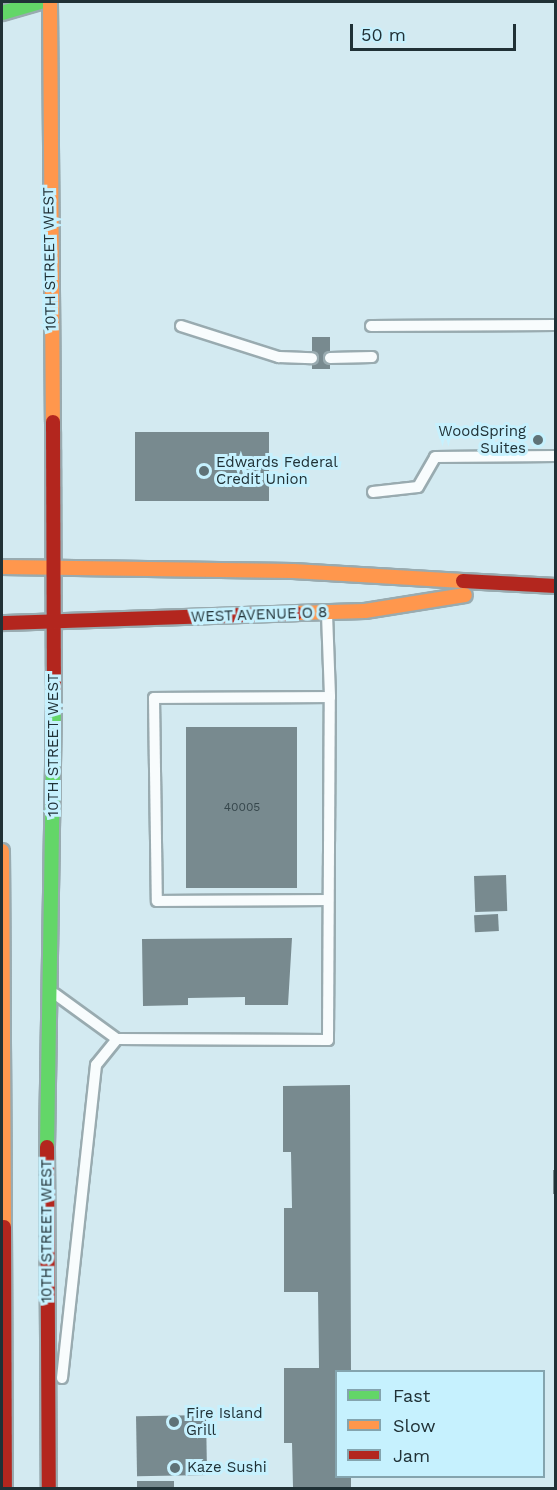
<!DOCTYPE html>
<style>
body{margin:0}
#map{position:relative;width:557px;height:1490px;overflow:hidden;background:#d3eaf1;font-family:"Work Sans",sans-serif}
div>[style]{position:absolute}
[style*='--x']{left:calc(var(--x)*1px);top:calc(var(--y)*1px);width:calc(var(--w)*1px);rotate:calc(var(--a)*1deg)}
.building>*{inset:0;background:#788a8f;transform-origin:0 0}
.roads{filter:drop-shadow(2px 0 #99abb0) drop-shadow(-2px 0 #99abb0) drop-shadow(0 2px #99abb0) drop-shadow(0 -2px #99abb0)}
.lane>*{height:10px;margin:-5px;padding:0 5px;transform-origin:5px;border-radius:5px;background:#f8fcfd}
.fast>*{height:14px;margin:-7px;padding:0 7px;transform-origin:7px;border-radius:7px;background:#63d668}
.slow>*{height:14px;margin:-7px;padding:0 7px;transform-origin:7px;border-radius:7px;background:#ff974d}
.jam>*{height:14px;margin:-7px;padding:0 7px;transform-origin:7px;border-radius:7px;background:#b3261e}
.dots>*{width:16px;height:16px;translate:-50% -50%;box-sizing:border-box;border:3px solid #c6f1fe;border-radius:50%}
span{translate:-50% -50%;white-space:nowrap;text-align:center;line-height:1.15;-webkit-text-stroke:6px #c6f1fe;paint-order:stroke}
.number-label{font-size:12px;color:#36474c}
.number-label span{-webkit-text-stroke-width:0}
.street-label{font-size:15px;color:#203136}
.poi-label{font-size:15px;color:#203136}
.right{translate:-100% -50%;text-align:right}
.left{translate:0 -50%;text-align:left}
.frame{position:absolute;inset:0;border:3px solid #203136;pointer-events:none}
.legend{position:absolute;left:335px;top:1370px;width:210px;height:108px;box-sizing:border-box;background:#c6f1fe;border:2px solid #84a4ae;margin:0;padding:8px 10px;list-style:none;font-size:18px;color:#203136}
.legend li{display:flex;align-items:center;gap:12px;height:30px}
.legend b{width:30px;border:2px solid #84a4ae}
.scale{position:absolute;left:350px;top:24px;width:166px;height:27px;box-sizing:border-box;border:3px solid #203136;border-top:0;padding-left:8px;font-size:18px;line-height:21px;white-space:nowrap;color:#203136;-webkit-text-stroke:4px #c6f1fe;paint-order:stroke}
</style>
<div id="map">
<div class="building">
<div style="left:312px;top:337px;width:18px;height:32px"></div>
<div style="left:269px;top:432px;width:69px;height:134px;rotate:90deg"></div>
<div style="left:297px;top:727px;width:161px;height:111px;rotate:90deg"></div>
<div style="left:506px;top:875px;width:36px;height:32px;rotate:88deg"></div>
<div style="left:498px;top:914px;width:17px;height:24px;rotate:87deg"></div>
<div style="clip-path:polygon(292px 938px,288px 1005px,245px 1005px,245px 997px,188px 998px,188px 1005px,143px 1006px,142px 939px)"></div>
<div style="clip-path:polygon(350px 1085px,351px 1372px,336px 1372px,336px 1476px,351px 1476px,351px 1488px,293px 1488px,292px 1443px,284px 1443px,284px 1368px,319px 1368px,318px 1292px,284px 1292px,284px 1208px,292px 1208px,291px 1152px,283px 1152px,283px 1086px)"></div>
<div style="left:553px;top:1170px;width:3px;height:24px"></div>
<div style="left:206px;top:1415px;width:60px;height:70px;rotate:89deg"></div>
<div style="left:137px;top:1481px;width:37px;height:7px"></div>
</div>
<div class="roads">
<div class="lane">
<div style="--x:181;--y:326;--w:103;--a:17.6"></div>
<div style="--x:279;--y:357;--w:33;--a:2"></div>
<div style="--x:371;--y:326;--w:185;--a:-0.3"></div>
<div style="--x:330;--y:358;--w:42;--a:-1.4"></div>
<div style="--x:373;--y:492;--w:45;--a:-6.3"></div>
<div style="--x:418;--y:487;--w:34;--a:-60"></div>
<div style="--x:435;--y:457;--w:121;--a:-0.5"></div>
<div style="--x:327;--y:614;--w:83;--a:87.9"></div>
<div style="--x:55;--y:994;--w:77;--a:36"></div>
<div style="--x:117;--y:1039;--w:211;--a:0.3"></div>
<div style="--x:328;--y:1040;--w:343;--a:-89.7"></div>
<div style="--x:330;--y:697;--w:176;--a:179.7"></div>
<div style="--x:154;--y:698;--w:203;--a:89.2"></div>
<div style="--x:157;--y:901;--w:169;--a:-0.3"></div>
<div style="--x:62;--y:1378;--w:315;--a:-83.8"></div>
<div style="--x:96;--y:1065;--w:33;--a:-51"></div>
</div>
<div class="fast">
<div style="--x:2;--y:13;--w:40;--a:-16"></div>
<div style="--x:47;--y:1147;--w:447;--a:-89.1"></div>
</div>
<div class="slow">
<div style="--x:50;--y:2;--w:420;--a:89.6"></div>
<div style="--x:2;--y:567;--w:291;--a:0.8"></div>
<div style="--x:293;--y:571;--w:170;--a:3.4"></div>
<div style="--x:296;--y:613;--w:69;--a:-1.7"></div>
<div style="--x:365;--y:611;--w:101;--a:-9.1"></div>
<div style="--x:2;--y:851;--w:376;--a:89.7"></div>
</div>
<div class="jam">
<div style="--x:53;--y:422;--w:278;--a:89.8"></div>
<div style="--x:463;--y:581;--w:93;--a:3.1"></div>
<div style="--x:2;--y:623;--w:294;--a:-1.9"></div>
<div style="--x:47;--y:1147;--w:341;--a:89.7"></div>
<div style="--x:4;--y:1227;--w:261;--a:89.8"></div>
</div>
</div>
<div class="dots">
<div style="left:538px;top:440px;background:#5f7277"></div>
<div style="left:204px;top:471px;background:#5f7277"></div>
<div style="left:174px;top:1422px;background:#5f7277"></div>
<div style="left:175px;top:1468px;background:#5f7277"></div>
</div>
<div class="number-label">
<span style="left:242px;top:808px">40005</span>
</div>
<div class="street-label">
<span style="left:50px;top:259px;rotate:-91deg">10TH STREET WEST</span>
<span style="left:259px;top:615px;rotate:-2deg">WEST AVENUE O 8</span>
<span style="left:54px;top:745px;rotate:-90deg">10TH STREET WEST</span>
<span style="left:47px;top:1231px;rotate:-90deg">10TH STREET WEST</span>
</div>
<div class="poi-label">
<span class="right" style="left:526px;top:440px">WoodSpring<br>Suites</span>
<span class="left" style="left:216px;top:471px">Edwards Federal<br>Credit Union</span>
<span class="left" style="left:186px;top:1422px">Fire Island<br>Grill</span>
<span class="left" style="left:187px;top:1468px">Kaze Sushi</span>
</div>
<div class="frame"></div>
<ul class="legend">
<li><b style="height:8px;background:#63d668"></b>Fast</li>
<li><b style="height:8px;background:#ff974d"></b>Slow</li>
<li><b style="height:8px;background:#b3261e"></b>Jam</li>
</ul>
<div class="scale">50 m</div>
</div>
